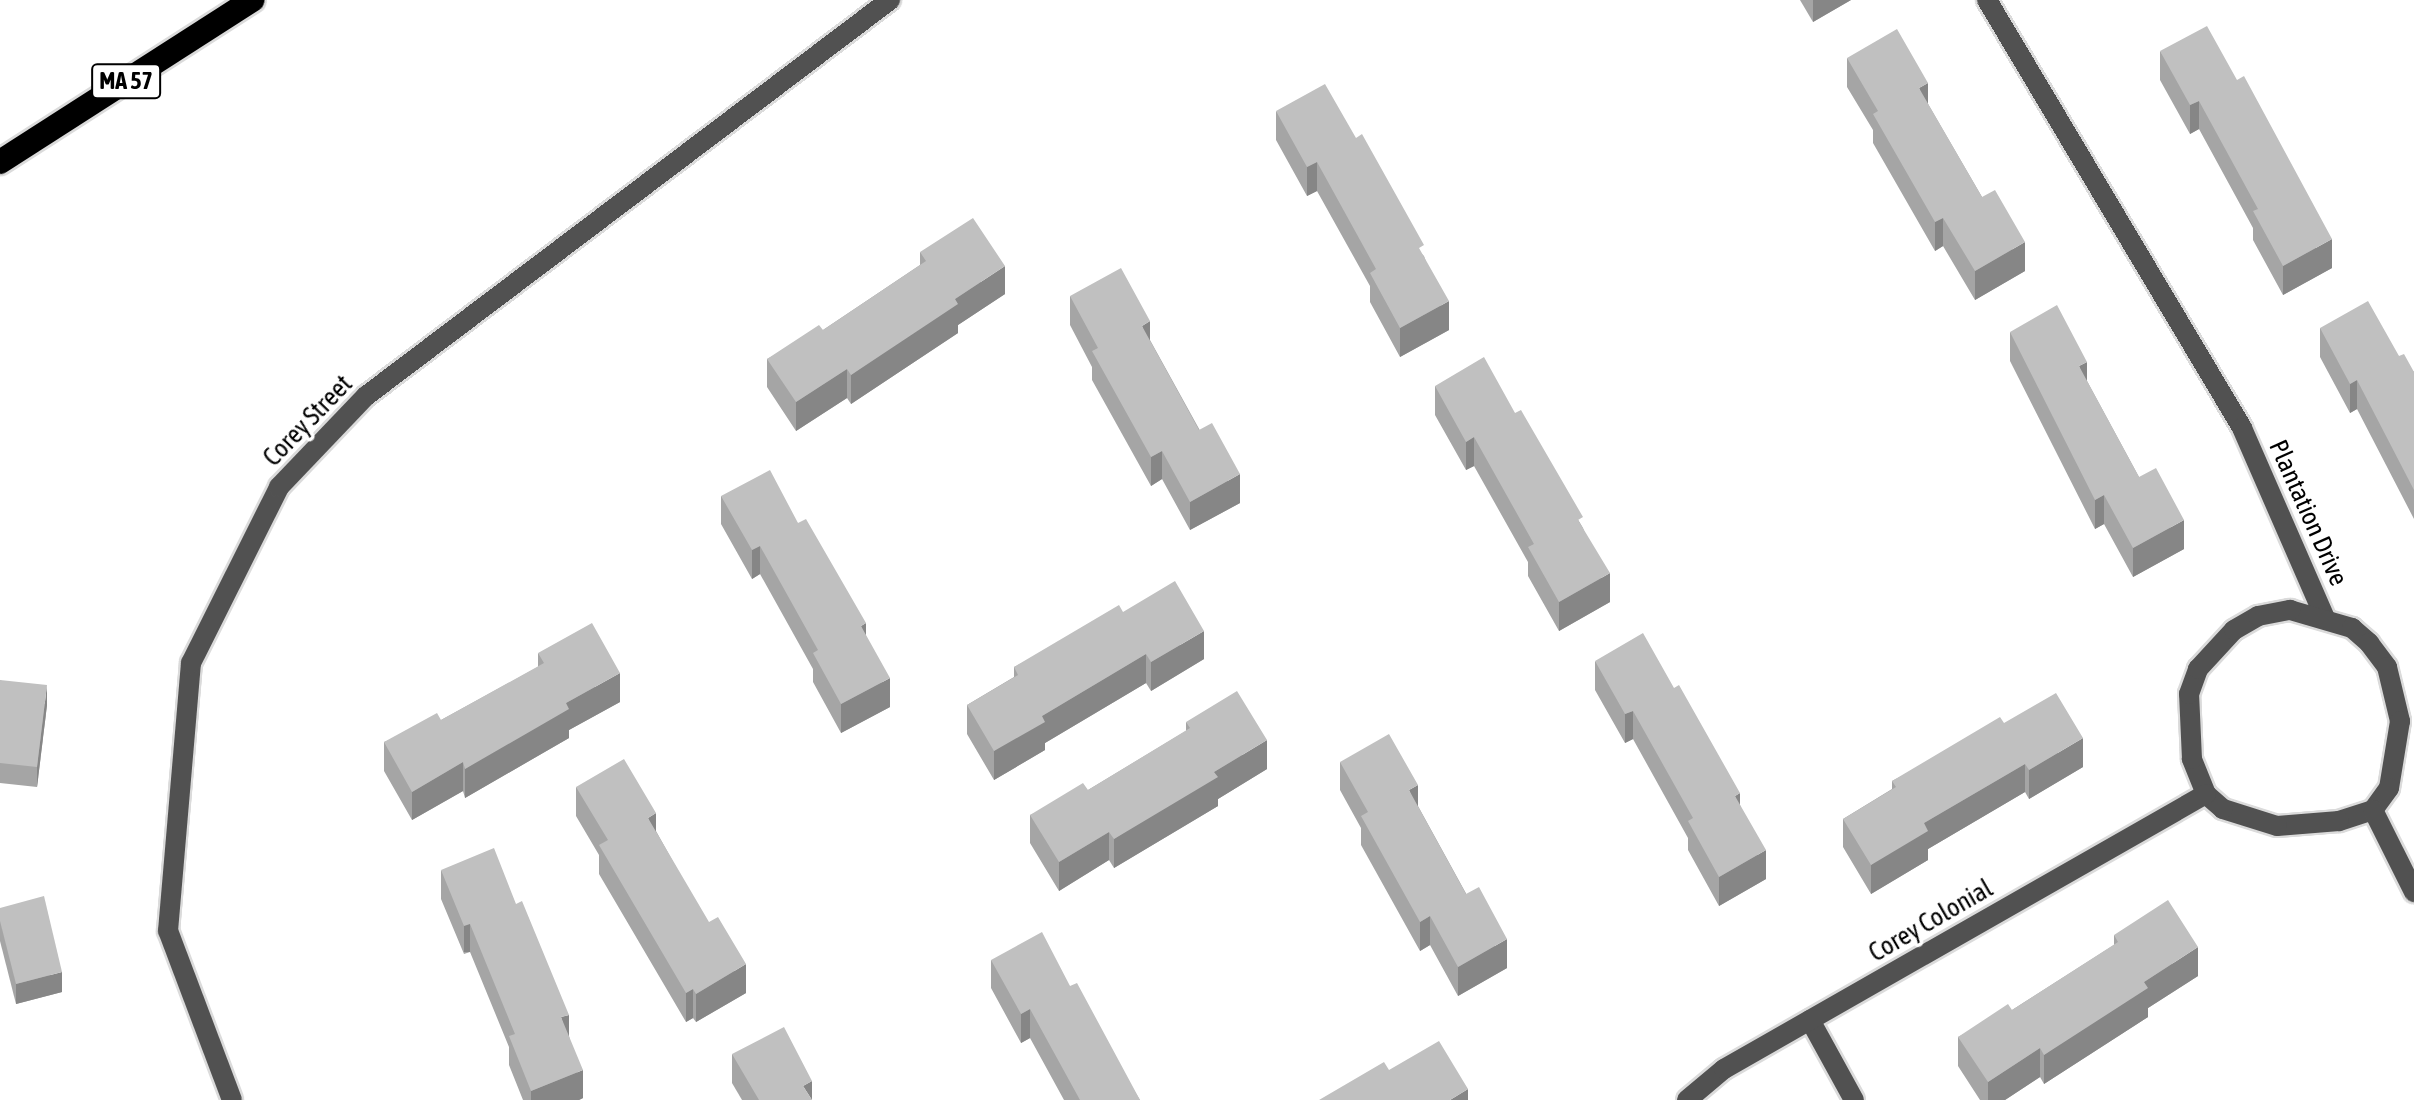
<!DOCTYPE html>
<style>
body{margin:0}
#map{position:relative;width:2414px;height:1100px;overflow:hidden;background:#fff;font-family:"Asap Condensed",sans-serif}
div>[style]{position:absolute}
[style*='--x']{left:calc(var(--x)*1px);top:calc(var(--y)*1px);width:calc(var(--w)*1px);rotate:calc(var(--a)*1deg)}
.roads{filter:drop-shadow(2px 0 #dbdbdb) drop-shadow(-2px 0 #dbdbdb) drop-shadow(0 2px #dbdbdb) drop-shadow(0 -2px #dbdbdb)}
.minor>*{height:20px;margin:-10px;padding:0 10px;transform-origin:10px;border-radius:10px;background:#515151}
.highway>*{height:24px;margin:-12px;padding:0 12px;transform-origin:12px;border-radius:12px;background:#000}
.wall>*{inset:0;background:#a5a5a5}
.shaded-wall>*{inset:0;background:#868686;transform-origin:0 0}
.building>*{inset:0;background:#c0c0c0}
span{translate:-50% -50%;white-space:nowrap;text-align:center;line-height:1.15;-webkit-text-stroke:7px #fff;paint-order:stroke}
.shield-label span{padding:2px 6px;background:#fff;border:2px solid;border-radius:6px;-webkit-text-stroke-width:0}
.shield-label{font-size:24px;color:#000;font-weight:700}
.street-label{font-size:26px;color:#000}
</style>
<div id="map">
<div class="roads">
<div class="minor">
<div style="--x:1987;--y:0;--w:498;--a:59.2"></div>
<div style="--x:2242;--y:428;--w:207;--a:66.4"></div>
<div style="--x:2290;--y:610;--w:65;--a:16.2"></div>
<div style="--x:2352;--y:628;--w:23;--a:41"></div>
<div style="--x:2369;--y:643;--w:30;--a:53"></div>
<div style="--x:2387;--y:667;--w:56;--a:76.5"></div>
<div style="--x:2400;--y:721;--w:68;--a:99.3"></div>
<div style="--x:2389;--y:788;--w:27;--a:126"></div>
<div style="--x:2373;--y:810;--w:36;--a:162"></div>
<div style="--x:2339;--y:821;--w:62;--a:175.4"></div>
<div style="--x:2277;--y:826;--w:57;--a:-162.5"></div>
<div style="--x:2223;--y:809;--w:23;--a:-139"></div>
<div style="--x:2206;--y:794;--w:38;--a:-112"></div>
<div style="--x:2192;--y:759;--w:65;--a:-92.6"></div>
<div style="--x:2189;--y:694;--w:27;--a:-70"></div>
<div style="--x:2198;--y:669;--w:53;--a:-47.3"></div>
<div style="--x:2234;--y:630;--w:28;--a:-30"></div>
<div style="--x:2258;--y:616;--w:33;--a:-11"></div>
<div style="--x:2373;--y:810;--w:92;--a:63.4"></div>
<div style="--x:1810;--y:1020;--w:91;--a:61.2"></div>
<div style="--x:232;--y:1100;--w:181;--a:-110.7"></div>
<div style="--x:168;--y:931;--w:269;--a:-85.1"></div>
<div style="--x:191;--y:663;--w:197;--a:-63.4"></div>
<div style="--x:279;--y:487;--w:126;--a:-46.3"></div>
<div style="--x:366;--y:396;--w:657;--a:-37.08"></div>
<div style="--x:1687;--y:1100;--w:48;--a:-40"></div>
<div style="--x:1724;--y:1069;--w:555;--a:-29.71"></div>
</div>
<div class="highway">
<div style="--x:0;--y:162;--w:300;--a:-32.7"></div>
</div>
</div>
<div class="wall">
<div style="clip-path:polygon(1800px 0,1851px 0,1813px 22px)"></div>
<div style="clip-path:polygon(2160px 51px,2332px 268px,2283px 295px,2253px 240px,2253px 228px,2199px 129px,2190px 134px,2160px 80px)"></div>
<div style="clip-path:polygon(1847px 58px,1928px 104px,2025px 271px,1975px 300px,1943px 246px,1935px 251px,1873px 143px,1873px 130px,1847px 87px)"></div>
<div style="clip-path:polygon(1276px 111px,1424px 256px,1449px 330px,1400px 357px,1370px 302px,1370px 286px,1317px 191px,1307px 196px,1276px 140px)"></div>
<div style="clip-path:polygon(920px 252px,1005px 294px,958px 325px,958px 333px,851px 404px,847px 398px,796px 431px,767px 387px,767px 359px,823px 330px,920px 265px)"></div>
<div style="clip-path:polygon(1070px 296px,1150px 340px,1240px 503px,1190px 530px,1162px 479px,1151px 486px,1092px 380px,1092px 367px,1070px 325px)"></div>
<div style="clip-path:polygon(2320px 328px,2399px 356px,2414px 372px,2414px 519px,2357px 409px,2350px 413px,2320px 357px)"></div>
<div style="clip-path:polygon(2010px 332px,2087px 381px,2139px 477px,2184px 549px,2133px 577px,2104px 524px,2095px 529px,2010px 361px)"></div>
<div style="clip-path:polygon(1435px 386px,1515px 413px,1583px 528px,1610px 602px,1559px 631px,1528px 576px,1528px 562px,1474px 466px,1466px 470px,1435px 415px)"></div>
<div style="clip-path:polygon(721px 496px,798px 523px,866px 636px,890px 707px,841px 733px,813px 682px,813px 669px,760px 574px,752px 579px,721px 524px)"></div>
<div style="clip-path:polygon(1123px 612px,1204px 659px,1151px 691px,1146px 683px,1045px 743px,1045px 750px,994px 780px,967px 734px,967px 705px,1014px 677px,1014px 667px)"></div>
<div style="clip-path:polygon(538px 653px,620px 702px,569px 730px,569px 738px,465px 798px,463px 791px,412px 820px,384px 771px,384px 742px,441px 720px,538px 667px)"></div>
<div style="clip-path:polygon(1595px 661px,1740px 805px,1766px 879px,1719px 906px,1688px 850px,1688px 838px,1633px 739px,1625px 743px,1595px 690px)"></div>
<div style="clip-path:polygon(0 680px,47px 705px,37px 787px,0 783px)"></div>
<div style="clip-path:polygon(1186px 722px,1267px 769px,1218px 799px,1218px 806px,1114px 868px,1109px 860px,1059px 891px,1030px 843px,1030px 815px,1088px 790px,1186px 731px)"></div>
<div style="clip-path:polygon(2004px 723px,2083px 767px,2029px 799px,2025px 792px,1928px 849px,1928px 860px,1871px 894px,1843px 847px,1843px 819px,1892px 789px,1892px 781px)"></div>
<div style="clip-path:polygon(1340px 762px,1418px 806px,1507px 968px,1458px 996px,1430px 945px,1420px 951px,1361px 845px,1361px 828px,1340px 790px)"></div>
<div style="clip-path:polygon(576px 787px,656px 831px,746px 993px,696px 1022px,693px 1018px,686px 1022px,599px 874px,599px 855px,576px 816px)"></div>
<div style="clip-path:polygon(441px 870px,569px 1036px,583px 1098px,579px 1100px,523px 1100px,509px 1065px,509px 1047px,470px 952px,464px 954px,441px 899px)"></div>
<div style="clip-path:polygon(0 908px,62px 992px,16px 1004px,0 941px)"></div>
<div style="clip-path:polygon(2114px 935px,2198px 976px,2148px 1008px,2148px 1017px,2044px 1084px,2040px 1077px,2005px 1100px,1980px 1100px,1958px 1066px,1958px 1037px,2012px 1010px,2114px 945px)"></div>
<div style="clip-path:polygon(991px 960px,1070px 986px,1140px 1100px,1064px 1100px,1030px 1038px,1021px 1043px,991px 988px)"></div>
<div style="clip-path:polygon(732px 1054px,812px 1100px,742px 1100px,732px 1083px)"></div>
</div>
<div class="shaded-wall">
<div style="clip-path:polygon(1813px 0,1851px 0,1813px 22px)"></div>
<div style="clip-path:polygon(1928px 83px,1928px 112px,1919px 88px)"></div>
<div style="clip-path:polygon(2199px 101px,2199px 129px,2190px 134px,2190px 105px)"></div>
<div style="clip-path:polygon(1317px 162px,1317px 191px,1307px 196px,1307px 167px)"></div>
<div style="clip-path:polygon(1943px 218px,1943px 246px,1935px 251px,1935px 222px)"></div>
<div style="clip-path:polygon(2332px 239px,2332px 268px,2283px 295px,2283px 266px)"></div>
<div style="clip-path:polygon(2025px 242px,2025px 271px,1975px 300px,1975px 271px)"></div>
<div style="clip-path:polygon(1005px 266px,1005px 294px,958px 325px,958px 333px,851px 404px,851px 375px,955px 299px)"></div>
<div style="clip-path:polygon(1449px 301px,1449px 330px,1400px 357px,1400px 328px)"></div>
<div style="clip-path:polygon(1150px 321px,1150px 350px,1142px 326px)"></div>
<div style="clip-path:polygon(2087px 362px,2087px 390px,2079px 366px)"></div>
<div style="clip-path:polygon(847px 369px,847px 398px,796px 431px,796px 402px)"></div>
<div style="clip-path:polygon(2357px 380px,2357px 409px,2350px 413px,2350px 384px)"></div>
<div style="clip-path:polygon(1474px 437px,1474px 466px,1466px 470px,1466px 442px)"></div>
<div style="clip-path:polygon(1162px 451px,1162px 479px,1151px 486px,1151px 457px)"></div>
<div style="clip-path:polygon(1240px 474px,1240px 503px,1190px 530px,1190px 502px)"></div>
<div style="clip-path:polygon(2104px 495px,2104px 524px,2095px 529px,2095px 500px)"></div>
<div style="clip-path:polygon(2184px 520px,2184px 549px,2133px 577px,2133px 548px)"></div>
<div style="clip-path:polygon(760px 546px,760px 574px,752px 579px,752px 550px)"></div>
<div style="clip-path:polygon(1610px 573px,1610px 602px,1559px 631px,1559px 602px)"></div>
<div style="clip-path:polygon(866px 623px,866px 652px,861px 626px)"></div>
<div style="clip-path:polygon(1204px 631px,1204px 659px,1151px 691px,1151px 662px)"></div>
<div style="clip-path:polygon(1146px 654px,1146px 683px,1045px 743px,1045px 750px,994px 780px,994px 751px,1042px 716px)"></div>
<div style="clip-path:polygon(620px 673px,620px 702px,569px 730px,569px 738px,465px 798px,465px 769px,566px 703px)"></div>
<div style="clip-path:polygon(890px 678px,890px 707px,841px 733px,841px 704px)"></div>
<div style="clip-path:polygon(47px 685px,47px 705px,37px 787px,37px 767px)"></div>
<div style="clip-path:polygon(1633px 711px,1633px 739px,1625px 743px,1625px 714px)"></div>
<div style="clip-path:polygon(2083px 738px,2083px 767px,2029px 799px,2029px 770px)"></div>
<div style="clip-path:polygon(1267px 740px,1267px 769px,1218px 799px,1218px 806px,1114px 868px,1114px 839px,1214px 772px)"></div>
<div style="clip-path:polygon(463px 762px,463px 791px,412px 820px,412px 792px)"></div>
<div style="clip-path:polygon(2025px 764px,2025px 792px,1928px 849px,1928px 860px,1871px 894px,1871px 865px,1924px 823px)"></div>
<div style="clip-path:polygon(1418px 785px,1418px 813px,1409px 790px)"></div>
<div style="clip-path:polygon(1740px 793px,1740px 821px,1735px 796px)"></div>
<div style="clip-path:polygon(656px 813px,656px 842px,648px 818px)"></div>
<div style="clip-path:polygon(1109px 832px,1109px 860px,1059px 891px,1059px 862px)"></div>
<div style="clip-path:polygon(1766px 850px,1766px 879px,1719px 906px,1719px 877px)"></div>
<div style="clip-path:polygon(1430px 916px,1430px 945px,1420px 951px,1420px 922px)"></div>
<div style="left:470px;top:924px;width:28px;height:6px;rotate:90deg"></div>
<div style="clip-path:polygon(1507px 939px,1507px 968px,1458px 996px,1458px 967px)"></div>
<div style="clip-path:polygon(2198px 947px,2198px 976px,2148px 1008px,2148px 1017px,2044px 1084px,2044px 1055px,2144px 982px)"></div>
<div style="clip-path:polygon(746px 964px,746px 993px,696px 1022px,696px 994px)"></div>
<div style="clip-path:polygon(62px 972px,62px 992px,16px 1004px,16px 984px)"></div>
<div style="clip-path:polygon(693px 989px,693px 1018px,686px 1022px,686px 993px)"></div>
<div style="clip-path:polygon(1030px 1009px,1030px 1038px,1021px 1043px,1021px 1014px)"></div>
<div style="clip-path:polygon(569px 1015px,569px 1044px,561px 1017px)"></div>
<div style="clip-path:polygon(2040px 1048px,2040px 1077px,2005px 1100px,1988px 1100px,1988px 1082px)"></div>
<div style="clip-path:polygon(583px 1070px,583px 1098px,579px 1100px,531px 1100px,531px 1091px)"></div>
<div style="clip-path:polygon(812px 1081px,812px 1100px,803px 1086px)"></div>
<div style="clip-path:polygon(1468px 1089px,1468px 1100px,1450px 1100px)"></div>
</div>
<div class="building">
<div style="clip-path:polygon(2207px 26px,2237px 80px,2244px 76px,2332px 239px,2283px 266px,2253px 211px,2258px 209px,2199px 101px,2190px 105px,2160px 51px)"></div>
<div style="clip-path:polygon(1897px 29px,1928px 83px,1919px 88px,1982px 197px,1995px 190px,2025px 242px,1975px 271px,1943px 218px,1935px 222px,1873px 114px,1878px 111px,1847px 58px)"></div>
<div style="clip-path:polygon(1325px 84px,1356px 138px,1362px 134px,1424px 245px,1419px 248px,1449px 301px,1400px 328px,1370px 273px,1376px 269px,1317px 162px,1307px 167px,1276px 111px)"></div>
<div style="clip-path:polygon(973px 218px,1005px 266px,955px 299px,958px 304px,851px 375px,847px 369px,796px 402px,767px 359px,819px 325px,823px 330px,926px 261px,920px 252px)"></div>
<div style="clip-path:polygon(1121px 268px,1150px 321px,1142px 326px,1199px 430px,1212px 423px,1240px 474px,1190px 502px,1162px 451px,1151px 457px,1092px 351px,1098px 348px,1070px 296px)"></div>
<div style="clip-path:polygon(2368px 301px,2399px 356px,2404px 354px,2414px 372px,2414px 490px,2357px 380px,2350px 384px,2320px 328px)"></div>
<div style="clip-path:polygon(2057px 305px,2087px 362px,2079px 366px,2139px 477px,2156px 468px,2184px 520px,2133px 548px,2104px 495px,2095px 500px,2010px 332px)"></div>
<div style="clip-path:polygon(1484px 357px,1515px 413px,1521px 410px,1583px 517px,1578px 520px,1610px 573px,1559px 602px,1528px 547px,1534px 544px,1474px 437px,1466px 442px,1435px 386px)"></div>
<div style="clip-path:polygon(770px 470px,798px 523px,806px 519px,866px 623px,861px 626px,890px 678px,841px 704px,813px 653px,818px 650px,760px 546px,752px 550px,721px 496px)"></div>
<div style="clip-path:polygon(1175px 581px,1204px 631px,1151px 662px,1146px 654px,1042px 716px,1045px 722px,994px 751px,967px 705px,1018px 675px,1014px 667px,1119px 605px,1123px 612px)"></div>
<div style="clip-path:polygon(592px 623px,620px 673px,566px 703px,569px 709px,465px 769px,463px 762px,412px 792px,384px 742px,437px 713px,441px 720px,544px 663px,538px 653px)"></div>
<div style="clip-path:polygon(1643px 633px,1674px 688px,1679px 685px,1740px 793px,1735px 796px,1766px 850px,1719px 877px,1688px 821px,1693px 818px,1633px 711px,1625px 714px,1595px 661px)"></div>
<div style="clip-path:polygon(0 680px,47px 685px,37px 767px,0 763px)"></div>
<div style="clip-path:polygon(1237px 691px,1267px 740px,1214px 772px,1218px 777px,1114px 839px,1109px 832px,1059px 862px,1030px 815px,1083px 783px,1088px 790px,1190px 728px,1186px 722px)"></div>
<div style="clip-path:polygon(2056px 693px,2083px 738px,2029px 770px,2025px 764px,1924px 823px,1928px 831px,1871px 865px,1843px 819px,1896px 787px,1892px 781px,2000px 717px,2004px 723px)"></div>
<div style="clip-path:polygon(1389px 734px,1418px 785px,1409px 790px,1466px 894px,1479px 887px,1507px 939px,1458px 967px,1430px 916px,1420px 922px,1361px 816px,1368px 812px,1340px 762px)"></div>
<div style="clip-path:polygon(624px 759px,656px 813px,648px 818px,709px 922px,718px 917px,746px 964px,696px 994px,693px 989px,686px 993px,599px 845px,608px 840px,576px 787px)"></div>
<div style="clip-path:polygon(494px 848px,516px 904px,522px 901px,569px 1015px,561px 1017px,583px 1070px,531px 1091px,509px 1036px,515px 1034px,470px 924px,464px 926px,441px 870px)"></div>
<div style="clip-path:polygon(44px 896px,62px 972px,16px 984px,0 921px,0 908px)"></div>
<div style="clip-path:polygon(2168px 900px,2198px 947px,2144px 982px,2148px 988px,2044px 1055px,2040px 1048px,1988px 1082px,1958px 1037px,2008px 1004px,2012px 1010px,2118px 942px,2114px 935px)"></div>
<div style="clip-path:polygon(1042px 932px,1070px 986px,1077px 983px,1140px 1100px,1080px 1100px,1030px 1009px,1021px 1014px,991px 960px)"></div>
<div style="clip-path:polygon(784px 1027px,812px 1081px,803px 1086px,812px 1100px,759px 1100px,732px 1054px)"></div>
<div style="clip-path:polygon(1439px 1041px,1468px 1089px,1450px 1100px,1319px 1100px,1384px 1062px,1389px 1070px)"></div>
</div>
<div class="shield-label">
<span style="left:126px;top:81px">MA 57</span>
</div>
<div class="street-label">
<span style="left:308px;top:421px;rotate:-46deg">Corey Street</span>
<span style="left:2308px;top:513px;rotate:66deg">Plantation Drive</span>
<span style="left:1931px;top:921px;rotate:-30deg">Corey Colonial</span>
</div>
</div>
